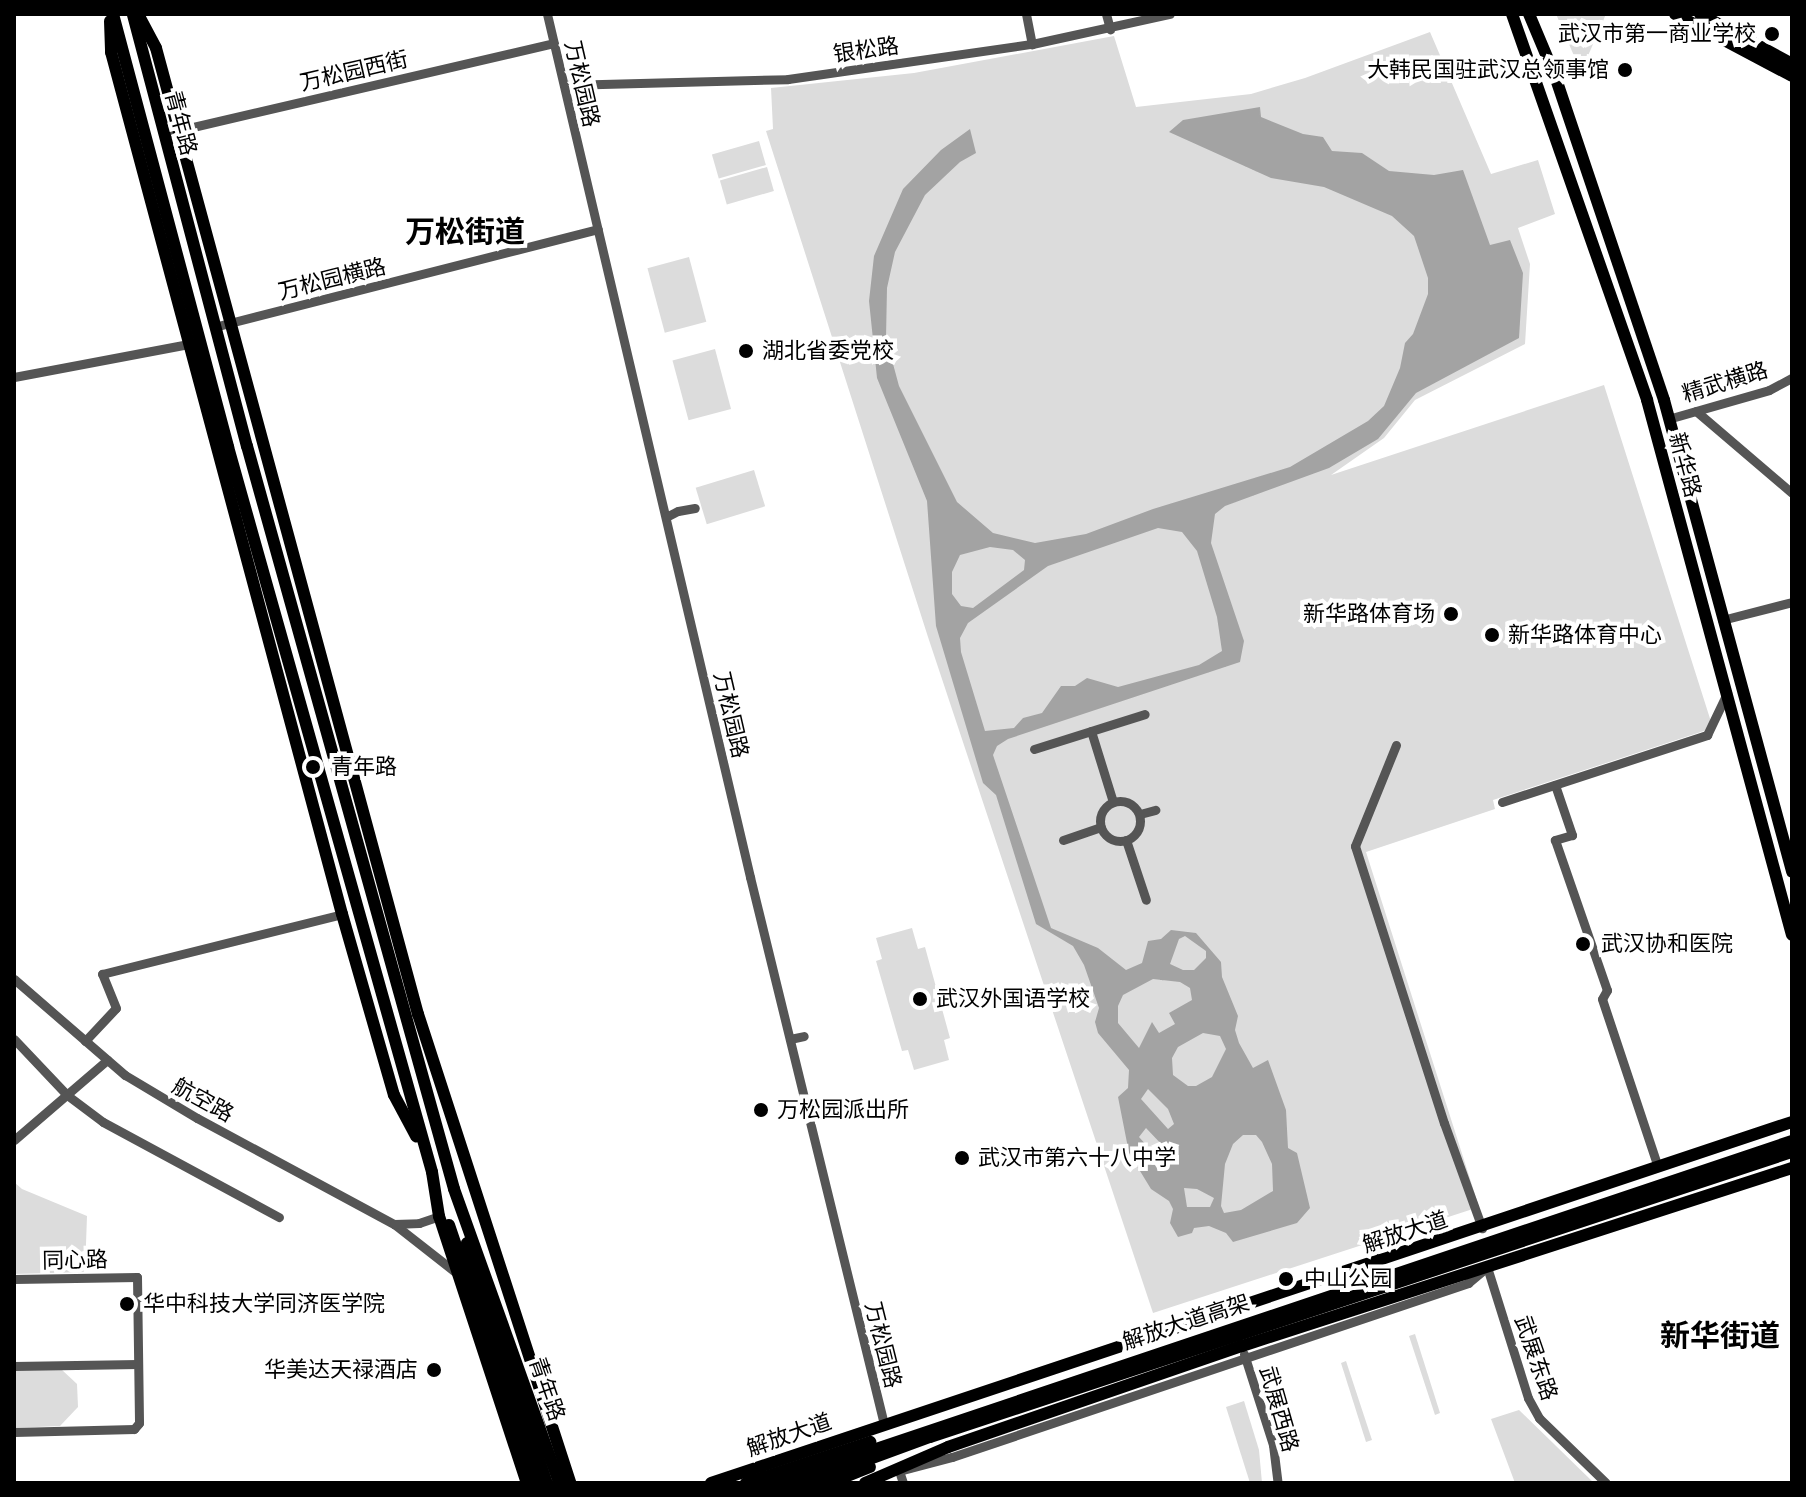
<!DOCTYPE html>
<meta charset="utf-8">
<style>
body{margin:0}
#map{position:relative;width:1806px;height:1497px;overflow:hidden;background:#fff;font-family:"DM Sans","Noto Sans SC",sans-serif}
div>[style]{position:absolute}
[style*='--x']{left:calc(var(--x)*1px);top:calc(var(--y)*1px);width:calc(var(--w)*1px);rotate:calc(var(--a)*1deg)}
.green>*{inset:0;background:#dcdcdc;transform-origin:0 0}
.water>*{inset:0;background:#a3a3a3}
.minor>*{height:9px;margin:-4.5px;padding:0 4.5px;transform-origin:4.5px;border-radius:4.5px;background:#555}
.minor>.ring{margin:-4.5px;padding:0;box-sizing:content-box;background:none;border:9px solid #555;border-radius:50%}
.major>*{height:12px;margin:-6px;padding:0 6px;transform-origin:6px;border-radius:6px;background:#000}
.dots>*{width:22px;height:22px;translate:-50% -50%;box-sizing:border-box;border:4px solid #fff;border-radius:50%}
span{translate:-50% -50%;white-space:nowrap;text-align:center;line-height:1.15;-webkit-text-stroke:8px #fff;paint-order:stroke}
.poi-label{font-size:22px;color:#000}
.right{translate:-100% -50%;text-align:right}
.left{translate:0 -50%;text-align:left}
.street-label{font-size:22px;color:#000}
.district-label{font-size:30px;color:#000;font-weight:700}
.frame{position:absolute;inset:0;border:16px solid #000;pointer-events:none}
</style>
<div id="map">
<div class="green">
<div style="clip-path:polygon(1556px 14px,1606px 14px,1581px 72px)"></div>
<div style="clip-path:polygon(1430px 32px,1491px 174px,1538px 160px,1555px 214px,1518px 228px,1530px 264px,1525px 344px,1415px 400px,1384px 438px,1331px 475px,1604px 385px,1713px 728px,1493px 800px,1495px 809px,1366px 852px,1479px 1207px,1153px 1313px,928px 637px,766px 131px,773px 129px,771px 88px,914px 73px,1114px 36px,1136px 107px,1251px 94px,1305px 78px)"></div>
<div style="left:759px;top:141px;width:25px;height:49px;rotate:74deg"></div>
<div style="left:767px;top:167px;width:25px;height:49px;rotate:74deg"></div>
<div style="left:689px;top:257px;width:67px;height:43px;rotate:75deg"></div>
<div style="left:715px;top:349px;width:62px;height:44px;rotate:75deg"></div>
<div style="left:754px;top:470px;width:38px;height:61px;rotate:73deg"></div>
<div style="clip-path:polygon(912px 928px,918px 949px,925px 947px,950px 1038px,944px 1040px,949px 1060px,914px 1070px,908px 1050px,902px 1051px,876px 961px,882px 959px,876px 938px)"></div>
<div style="clip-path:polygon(14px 1182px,22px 1189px,87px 1216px,85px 1272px,14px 1274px)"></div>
<div style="clip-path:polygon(1415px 1334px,1440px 1413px,1435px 1415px,1409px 1336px)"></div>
<div style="clip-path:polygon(1346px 1361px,1372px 1440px,1366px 1442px,1341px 1363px)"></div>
<div style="clip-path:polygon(61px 1369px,77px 1384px,78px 1407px,60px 1426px,14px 1428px,14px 1370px)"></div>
<div style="clip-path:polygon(1244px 1401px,1259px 1450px,1262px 1483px,1250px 1483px,1226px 1407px)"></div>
<div style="clip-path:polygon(1519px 1410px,1594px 1483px,1515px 1483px,1491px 1419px)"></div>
</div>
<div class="water">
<div style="clip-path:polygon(evenodd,1260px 107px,1261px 117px,1303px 134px,1323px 137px,1332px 151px,1362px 153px,1389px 171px,1434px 175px,1463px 170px,1490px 245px,1510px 240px,1523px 273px,1519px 338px,1416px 393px,1378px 439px,1329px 468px,1225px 506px,1215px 514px,1211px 543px,1244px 641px,1240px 662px,1008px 739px,997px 746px,993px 755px,1051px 928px,1098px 948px,1126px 970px,1142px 963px,1148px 941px,1161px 939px,1171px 930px,1196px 933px,1221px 962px,1222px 977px,1238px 1016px,1235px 1030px,1239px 1043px,1253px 1068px,1268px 1060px,1286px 1110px,1288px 1148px,1297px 1153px,1310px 1208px,1297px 1223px,1233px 1242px,1226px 1233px,1209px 1226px,1194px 1228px,1192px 1233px,1178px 1237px,1170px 1223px,1173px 1209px,1169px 1201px,1151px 1189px,1129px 1153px,1118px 1097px,1128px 1088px,1129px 1070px,1098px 1033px,1095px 1022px,1099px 1008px,1084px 965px,1073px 946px,1036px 924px,996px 795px,983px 783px,936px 626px,927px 501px,877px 378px,869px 301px,874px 256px,903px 189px,941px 150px,970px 129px,976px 153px,960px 162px,925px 195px,895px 252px,887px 288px,886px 338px,899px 386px,957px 502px,993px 533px,1035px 543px,1086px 534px,1153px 509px,1290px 467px,1368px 421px,1384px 406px,1400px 368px,1405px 343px,1413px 334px,1428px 294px,1428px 278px,1414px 236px,1392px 216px,1324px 187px,1271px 178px,1169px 132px,1183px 120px,1260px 107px,1158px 528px,1182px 532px,1197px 551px,1217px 617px,1222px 651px,1199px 665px,1118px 687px,1087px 678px,1075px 686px,1061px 686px,1042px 713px,1023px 718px,1014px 728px,985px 731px,961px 652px,960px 638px,968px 623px,1048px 566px,1158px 528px,1260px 107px,990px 547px,1013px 550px,1025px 560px,1024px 570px,973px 608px,961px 606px,952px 594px,952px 572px,960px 555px,990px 547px,1260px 107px,1185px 936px,1206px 951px,1206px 958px,1194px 970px,1183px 970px,1170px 964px,1179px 939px,1185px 936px,1260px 107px,1153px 979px,1180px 982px,1190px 988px,1192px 1000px,1169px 1013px,1175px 1024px,1159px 1033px,1152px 1022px,1139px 1048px,1118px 1023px,1118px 1006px,1123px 995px,1153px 979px,1260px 107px,1203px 1033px,1220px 1036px,1226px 1049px,1212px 1077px,1196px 1086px,1188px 1086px,1173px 1075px,1172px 1058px,1178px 1047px,1203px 1033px,1260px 107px,1148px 1089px,1168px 1109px,1174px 1124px,1168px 1129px,1141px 1099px,1148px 1089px,1260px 107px,1146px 1128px,1165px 1148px,1172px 1162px,1166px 1167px,1139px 1137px,1146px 1128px,1260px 107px,1243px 1135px,1256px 1135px,1262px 1142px,1272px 1164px,1273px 1191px,1241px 1210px,1224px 1213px,1221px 1206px,1225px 1164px,1233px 1144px,1243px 1135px,1260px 107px,1184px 1188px,1197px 1189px,1214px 1198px,1210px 1207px,1187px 1207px,1184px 1188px)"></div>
</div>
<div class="minor">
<div style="--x:547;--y:14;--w:887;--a:76.76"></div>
<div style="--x:750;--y:877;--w:563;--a:76.24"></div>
<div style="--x:1026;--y:14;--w:31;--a:79"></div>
<div style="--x:1106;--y:14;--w:16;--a:75"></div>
<div style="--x:564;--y:85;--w:224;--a:-1.5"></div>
<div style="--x:788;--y:79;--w:246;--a:-8.2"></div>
<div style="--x:1032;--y:44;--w:141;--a:-12.3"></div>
<div style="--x:163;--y:134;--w:401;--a:-13.1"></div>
<div style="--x:214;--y:327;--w:396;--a:-14.3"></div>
<div style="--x:14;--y:377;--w:183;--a:-10.7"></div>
<div style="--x:1696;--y:411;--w:126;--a:40.5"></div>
<div style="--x:1668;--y:419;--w:105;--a:-16"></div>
<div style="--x:1769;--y:390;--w:26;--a:-28"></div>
<div style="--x:666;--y:517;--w:13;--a:-27"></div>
<div style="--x:678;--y:511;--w:17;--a:-10"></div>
<div style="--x:1722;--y:620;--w:72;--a:-14.4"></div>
<div style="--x:1091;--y:731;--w:74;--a:72.8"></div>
<div style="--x:1396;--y:745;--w:109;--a:112.1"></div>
<div style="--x:1355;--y:846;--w:291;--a:72.2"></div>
<div style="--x:1444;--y:1123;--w:112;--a:70.1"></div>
<div style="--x:1034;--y:749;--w:116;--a:-17.5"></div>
<div style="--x:1555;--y:785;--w:53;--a:71.2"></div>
<div style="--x:1572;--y:835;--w:18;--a:164"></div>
<div style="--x:1555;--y:840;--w:159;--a:70.9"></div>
<div style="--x:1607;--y:990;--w:10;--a:119"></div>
<div style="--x:1602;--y:999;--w:177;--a:71.6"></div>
<div class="ring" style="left:1100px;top:801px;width:31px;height:31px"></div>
<div style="--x:1502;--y:802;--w:216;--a:-18.1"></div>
<div style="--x:1707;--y:735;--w:47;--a:-64.5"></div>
<div style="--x:1140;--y:814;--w:16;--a:-15"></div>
<div style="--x:1063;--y:840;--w:40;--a:-18.9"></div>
<div style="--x:1126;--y:840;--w:63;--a:71.6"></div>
<div style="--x:14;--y:979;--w:147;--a:40.9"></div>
<div style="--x:125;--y:1075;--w:84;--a:30.8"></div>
<div style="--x:197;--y:1118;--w:224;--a:28.3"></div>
<div style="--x:394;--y:1224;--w:76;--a:38.1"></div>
<div style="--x:14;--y:1039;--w:77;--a:46.6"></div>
<div style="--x:67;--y:1095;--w:45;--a:36.9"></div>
<div style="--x:103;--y:1122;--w:200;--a:28.4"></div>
<div style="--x:790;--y:1039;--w:14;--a:-12"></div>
<div style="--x:85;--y:1041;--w:45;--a:-46.8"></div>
<div style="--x:116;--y:1008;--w:37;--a:-112"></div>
<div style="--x:102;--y:974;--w:247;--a:-14"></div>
<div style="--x:14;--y:1140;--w:123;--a:-40.7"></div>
<div style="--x:394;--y:1224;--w:25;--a:-2"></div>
<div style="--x:419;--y:1223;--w:21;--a:-19"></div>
<div style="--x:14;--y:1279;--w:123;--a:-0.9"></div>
<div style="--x:137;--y:1277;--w:146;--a:89.2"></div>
<div style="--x:139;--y:1423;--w:8;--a:130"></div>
<div style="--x:134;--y:1429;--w:120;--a:178.6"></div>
<div style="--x:1244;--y:1354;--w:96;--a:72.3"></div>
<div style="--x:1273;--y:1445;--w:38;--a:83"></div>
<div style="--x:14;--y:1366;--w:124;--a:-0.9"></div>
<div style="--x:903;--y:1483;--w:13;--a:-108"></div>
<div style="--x:899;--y:1471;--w:55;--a:-14.8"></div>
<div style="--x:952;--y:1457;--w:545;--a:-18.63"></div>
<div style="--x:1468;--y:1283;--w:25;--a:-40"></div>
<div style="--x:1487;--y:1267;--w:137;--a:72.6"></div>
<div style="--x:1528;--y:1398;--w:23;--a:61"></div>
<div style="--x:1539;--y:1418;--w:93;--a:44.1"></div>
</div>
<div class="major">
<div style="--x:113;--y:14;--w:448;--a:75.1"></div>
<div style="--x:228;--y:447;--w:753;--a:74.28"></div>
<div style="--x:432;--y:1172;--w:45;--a:81"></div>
<div style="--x:439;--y:1216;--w:281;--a:71.8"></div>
<div style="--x:138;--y:14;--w:38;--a:62"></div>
<div style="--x:156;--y:48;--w:1001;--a:74.83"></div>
<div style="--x:418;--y:1014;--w:493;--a:72"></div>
<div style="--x:1512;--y:14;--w:409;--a:70.7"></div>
<div style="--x:1647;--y:400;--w:554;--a:74.84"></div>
<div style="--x:1529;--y:14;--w:67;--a:67.2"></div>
<div style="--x:1555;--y:76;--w:342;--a:71.4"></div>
<div style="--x:1664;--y:400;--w:489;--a:74.8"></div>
<div style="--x:1675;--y:14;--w:132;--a:27.9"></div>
<div style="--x:1700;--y:14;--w:105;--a:28.5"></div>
<div style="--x:133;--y:15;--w:446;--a:75.2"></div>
<div style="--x:247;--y:446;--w:771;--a:74.43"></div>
<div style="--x:454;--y:1189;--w:312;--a:70.3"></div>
<div style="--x:110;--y:21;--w:31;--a:88"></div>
<div style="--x:111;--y:52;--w:892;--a:75"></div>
<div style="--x:342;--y:914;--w:188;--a:74"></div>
<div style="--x:394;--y:1095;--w:47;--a:61.8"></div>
<div style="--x:449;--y:1225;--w:273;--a:71.2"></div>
<div style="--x:467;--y:1243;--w:253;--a:71.6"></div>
<div style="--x:711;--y:1483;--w:1140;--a:-18.47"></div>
<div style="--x:746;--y:1483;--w:131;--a:-18.3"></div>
<div style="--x:775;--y:1483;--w:1073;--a:-18.59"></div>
<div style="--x:804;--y:1483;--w:134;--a:-20.1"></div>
<div style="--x:930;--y:1437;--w:908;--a:-18.3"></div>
<div style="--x:830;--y:1483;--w:43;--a:-21.8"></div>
<div style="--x:865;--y:1483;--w:90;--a:-23.4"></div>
<div style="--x:948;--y:1447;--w:311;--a:-19"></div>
<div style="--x:1242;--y:1346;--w:578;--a:-17.93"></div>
</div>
<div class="dots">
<div style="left:1772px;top:34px;background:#000"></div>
<div style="left:1625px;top:70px;background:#000"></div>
<div style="left:746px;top:351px;background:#000"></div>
<div style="left:1451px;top:614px;background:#000"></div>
<div style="left:1492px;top:635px;background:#000"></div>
<div style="left:313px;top:767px;background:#000"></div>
<div style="left:1583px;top:944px;background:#000"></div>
<div style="left:920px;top:999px;background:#000"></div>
<div style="left:761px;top:1110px;background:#000"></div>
<div style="left:962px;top:1158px;background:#000"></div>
<div style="left:1286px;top:1279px;background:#000"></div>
<div style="left:127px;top:1304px;background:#000"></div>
<div style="left:434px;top:1370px;background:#000"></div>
</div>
<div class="poi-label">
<span class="right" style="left:1756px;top:34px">武汉市第一商业学校</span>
<span class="right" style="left:1609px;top:70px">大韩民国驻武汉总领事馆</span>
<span class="left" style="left:762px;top:351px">湖北省委党校</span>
<span class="right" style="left:1435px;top:614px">新华路体育场</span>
<span class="left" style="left:1508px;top:635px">新华路体育中心</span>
<span class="left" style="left:331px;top:767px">青年路</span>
<span class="left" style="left:1601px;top:944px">武汉协和医院</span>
<span class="left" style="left:936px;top:999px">武汉外国语学校</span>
<span class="left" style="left:777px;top:1110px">万松园派出所</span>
<span class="left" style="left:978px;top:1158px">武汉市第六十八中学</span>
<span class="left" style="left:1304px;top:1279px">中山公园</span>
<span class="left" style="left:143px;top:1304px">华中科技大学同济医学院</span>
<span class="right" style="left:418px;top:1370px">华美达天禄酒店</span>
</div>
<div class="street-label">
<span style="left:866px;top:50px;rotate:-8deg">银松路</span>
<span style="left:354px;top:71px;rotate:-13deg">万松园西街</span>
<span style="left:582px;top:84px;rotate:77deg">万松园路</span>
<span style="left:181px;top:123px;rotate:75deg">青年路</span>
<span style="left:332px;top:279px;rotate:-14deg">万松园横路</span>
<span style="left:1725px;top:382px;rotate:-17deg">精武横路</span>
<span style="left:1685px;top:465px;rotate:75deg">新华路</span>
<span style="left:731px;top:715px;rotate:77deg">万松园路</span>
<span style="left:203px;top:1100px;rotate:29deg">航空路</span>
<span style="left:1405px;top:1232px;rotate:-18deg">解放大道</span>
<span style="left:75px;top:1260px;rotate:-1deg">同心路</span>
<span style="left:1186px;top:1322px;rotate:-18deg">解放大道高架</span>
<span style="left:883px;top:1345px;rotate:76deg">万松园路</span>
<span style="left:1536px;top:1358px;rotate:71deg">武展东路</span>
<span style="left:547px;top:1389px;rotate:71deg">青年路</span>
<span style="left:1279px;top:1409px;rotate:74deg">武展西路</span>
<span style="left:789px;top:1435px;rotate:-19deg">解放大道</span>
</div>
<div class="district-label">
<span style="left:465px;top:232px">万松街道</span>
<span style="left:1720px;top:1336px">新华街道</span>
</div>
<div class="frame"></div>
</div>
